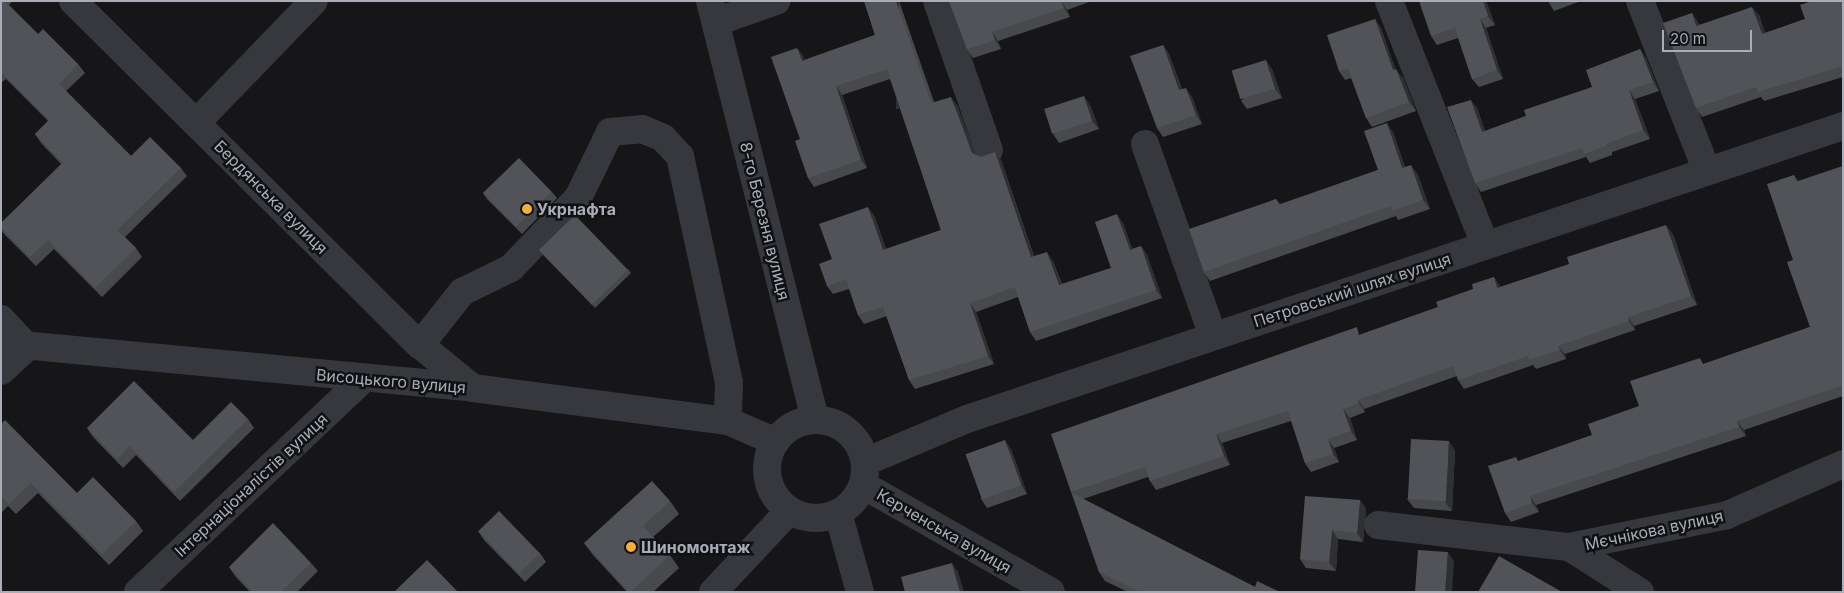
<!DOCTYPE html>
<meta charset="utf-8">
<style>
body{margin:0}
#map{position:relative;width:1844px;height:593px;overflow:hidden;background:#161618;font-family:Inter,sans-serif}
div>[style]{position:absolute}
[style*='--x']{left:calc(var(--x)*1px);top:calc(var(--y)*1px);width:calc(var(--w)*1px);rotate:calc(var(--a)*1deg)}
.minor>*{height:28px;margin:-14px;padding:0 14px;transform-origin:14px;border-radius:14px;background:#37383d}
.minor>.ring{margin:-14px;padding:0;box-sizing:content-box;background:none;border:28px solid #37383d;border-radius:50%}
.wall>*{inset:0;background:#47494d}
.shaded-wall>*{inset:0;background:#2f3033;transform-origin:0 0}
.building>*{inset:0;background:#525359;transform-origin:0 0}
.dots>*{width:14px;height:14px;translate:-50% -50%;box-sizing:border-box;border:2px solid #111113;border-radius:50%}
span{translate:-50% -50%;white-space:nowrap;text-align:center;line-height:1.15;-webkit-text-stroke:5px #111113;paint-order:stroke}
.street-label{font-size:16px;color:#a8adb8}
.poi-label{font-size:16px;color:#a8adb8;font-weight:700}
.left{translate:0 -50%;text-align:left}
.frame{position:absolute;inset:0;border:2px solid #a8adb8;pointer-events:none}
.scale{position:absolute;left:1662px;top:30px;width:90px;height:22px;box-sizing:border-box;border:2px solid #a8adb8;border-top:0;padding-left:6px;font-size:15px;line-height:18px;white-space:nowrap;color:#a8adb8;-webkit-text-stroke:4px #111113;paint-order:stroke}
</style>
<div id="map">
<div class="minor">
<div style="--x:73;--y:1;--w:489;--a:44.8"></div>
<div style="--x:420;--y:345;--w:68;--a:39.1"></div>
<div style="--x:710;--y:1;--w:432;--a:75.9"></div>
<div style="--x:937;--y:1;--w:158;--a:70.8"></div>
<div style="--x:1389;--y:1;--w:262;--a:68.5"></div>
<div style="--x:1640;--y:1;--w:183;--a:68.5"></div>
<div style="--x:716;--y:22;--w:64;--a:-19.3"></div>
<div style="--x:197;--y:122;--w:168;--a:-46"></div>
<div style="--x:1145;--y:144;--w:204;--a:70.5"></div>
<div style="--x:1;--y:319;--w:38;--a:47"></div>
<div style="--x:27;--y:347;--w:35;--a:137"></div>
<div style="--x:1;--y:343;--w:474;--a:5.4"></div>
<div style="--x:473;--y:388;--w:257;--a:7.4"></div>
<div style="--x:728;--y:421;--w:52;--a:23.6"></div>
<div style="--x:420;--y:345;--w:68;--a:-51.6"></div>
<div style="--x:462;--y:292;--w:55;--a:-26.1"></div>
<div style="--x:511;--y:268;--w:97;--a:-46.3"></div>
<div style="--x:578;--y:198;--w:73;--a:-64.1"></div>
<div style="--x:610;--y:132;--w:32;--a:-5"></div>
<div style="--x:642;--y:129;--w:23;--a:23"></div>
<div style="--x:663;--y:138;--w:25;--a:47"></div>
<div style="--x:680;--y:156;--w:232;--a:77.8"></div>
<div style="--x:729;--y:383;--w:38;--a:92"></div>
<div class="ring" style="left:767px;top:420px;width:70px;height:70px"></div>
<div style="--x:865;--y:462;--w:111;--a:-22.9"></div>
<div style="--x:967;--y:419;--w:924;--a:-18.49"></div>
<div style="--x:863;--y:485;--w:216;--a:29.6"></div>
<div style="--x:838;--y:513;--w:82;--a:74.4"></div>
<div style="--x:1378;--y:525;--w:192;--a:6.6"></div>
<div style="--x:138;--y:592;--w:311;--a:-43.4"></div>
<div style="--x:713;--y:592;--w:112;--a:-46.8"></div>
<div style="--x:1640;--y:592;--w:84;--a:-147.6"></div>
<div style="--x:1569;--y:547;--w:161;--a:-11.4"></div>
<div style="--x:1727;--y:515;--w:127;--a:-23.7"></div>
</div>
<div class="wall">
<div style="clip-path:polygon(1px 1px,13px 1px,9px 5px,38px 34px,78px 64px,85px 73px,66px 91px,131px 156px,181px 168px,187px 176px,125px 237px,136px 248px,142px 257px,102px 297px,54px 249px,36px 266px,5px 235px,1px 230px,1px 223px,61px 164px,41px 143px,35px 134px,48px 121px,6px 79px,1px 83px)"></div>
<div style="clip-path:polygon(864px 1px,899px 1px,934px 102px,957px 105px,976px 155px,981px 157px,995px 152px,1001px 160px,1034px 256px,1053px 261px,1062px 284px,1111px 268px,1123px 223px,1132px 249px,1141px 246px,1147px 255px,1162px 298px,1036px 341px,1030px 332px,1018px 297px,976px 312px,994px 364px,915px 389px,909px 380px,887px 316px,864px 324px,858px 315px,849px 289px,833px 294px,827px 286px,832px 259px,874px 215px,886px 249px,941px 230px,890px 79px,842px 95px,867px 168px,814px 187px,808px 178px,800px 139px,797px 48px,803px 56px,804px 60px,875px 35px)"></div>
<div style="clip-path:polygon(949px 1px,1092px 1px,1067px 10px,1070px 17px,998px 41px,1001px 49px,973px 58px,967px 49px)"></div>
<div style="clip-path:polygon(1486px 1px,1495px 25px,1486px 28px,1503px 79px,1479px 87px,1472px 79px,1458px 38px,1437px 45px,1431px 36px)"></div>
<div style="clip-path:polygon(1548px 1px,1581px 1px,1554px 11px)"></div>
<div style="clip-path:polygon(1843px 1px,1843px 77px,1764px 101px,1761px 97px,1702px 117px,1696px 108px,1692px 13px,1699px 25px,1759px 15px,1765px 33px,1805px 19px)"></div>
<div style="clip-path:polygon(1375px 19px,1381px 28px,1395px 69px,1403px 78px,1416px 111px,1372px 127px,1366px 118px,1351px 78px,1345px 80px,1339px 71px)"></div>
<div style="clip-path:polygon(1163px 45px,1169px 54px,1182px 89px,1192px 97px,1202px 124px,1163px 137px,1157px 128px)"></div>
<div style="clip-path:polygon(1640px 49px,1646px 58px,1659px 91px,1635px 99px,1650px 139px,1612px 152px,1612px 155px,1590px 163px,1586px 157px,1481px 192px,1475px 183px,1477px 108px,1485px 131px,1526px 116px,1592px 87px)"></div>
<div style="clip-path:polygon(1272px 69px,1282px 98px,1247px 109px,1241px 101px)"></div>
<div style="clip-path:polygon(1090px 105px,1099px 129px,1059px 143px,1053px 134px)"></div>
<div style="clip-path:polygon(1393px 132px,1405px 167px,1417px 173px,1430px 209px,1398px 220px,1396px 216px,1210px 281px,1204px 272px,1276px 199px,1280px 204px,1378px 170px)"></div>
<div style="clip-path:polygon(1843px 166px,1843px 396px,1744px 430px,1746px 436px,1536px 505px,1539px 512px,1511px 522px,1505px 513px,1519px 461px,1592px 435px,1639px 406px,1704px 364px,1810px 327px,1793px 260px,1794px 175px,1798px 181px)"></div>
<div style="clip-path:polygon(552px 192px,557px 198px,522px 234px,487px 199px,483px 193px)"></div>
<div style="clip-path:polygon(1673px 234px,1697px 305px,1634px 326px,1635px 330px,1565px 354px,1566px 359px,1536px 369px,1533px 365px,1464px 389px,1458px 380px,1457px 376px,1364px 409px,1365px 412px,1350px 418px,1357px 440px,1334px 448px,1339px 462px,1311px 472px,1305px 463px,1291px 421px,1222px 443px,1230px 465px,1156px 490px,1150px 481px,1148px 477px,1083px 499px,1255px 587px,1280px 592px,1128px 592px,1105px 581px,1099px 572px,1071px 492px,1362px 334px,1438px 307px,1473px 289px,1494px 277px,1500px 287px)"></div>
<div style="clip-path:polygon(541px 252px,628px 269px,631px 273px,595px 308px,544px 256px)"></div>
<div style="clip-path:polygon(248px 419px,254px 428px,180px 501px,136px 455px,123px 468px,93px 437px,87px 428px,193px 440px)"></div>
<div style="clip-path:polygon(1px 424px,77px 493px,136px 521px,143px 531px,109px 565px,38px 493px,16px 514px,8px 506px,1px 513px)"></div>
<div style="clip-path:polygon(1011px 449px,1027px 494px,987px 508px,981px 499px)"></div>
<div style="clip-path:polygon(1455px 450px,1452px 511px,1414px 508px,1407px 499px)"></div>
<div style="clip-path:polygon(1360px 500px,1366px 509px,1363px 542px,1338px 539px,1336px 571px,1306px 568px,1300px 559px)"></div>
<div style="clip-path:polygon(670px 501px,679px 514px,653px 537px,670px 555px,679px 568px,653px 592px,627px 592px,593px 555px,584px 543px)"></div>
<div style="clip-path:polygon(478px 531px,540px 553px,546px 562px,525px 582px,484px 540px)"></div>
<div style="clip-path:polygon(311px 563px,318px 571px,297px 592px,250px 592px,235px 576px,229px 567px)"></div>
</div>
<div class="shaded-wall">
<div style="left:896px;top:1px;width:3px;height:108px"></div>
<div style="clip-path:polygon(1061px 1px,1067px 10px,1070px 17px,1064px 8px)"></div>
<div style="clip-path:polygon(1483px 1px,1486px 1px,1495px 25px,1488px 16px)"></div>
<div style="clip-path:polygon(1752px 7px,1759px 15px,1768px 43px,1762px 34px)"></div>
<div style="clip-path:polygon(1692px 13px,1698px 22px,1702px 34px,1696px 26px)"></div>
<div style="clip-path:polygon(1375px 19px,1381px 28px,1399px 79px,1393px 70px)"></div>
<div style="clip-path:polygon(1480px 19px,1486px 28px,1503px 79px,1497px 70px)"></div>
<div style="clip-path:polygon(992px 32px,998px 41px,1001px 49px,995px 40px)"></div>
<div style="clip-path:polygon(1163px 45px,1169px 54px,1185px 99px,1179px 90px)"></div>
<div style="clip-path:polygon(797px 48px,803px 56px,807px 69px,802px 61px)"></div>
<div style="clip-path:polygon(1640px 49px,1646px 58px,1659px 91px,1653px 82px)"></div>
<div style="clip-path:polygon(1266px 60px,1272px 69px,1282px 98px,1275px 89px)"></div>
<div style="clip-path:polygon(1396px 69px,1403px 78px,1416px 111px,1409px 102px)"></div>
<div style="clip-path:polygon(836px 86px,842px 95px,867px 168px,861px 160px)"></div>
<div style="clip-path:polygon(1186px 88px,1192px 97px,1202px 124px,1196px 115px)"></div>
<div style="clip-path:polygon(1629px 90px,1635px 99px,1650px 139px,1643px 130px)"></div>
<div style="clip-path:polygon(1084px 96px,1090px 105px,1099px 129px,1092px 121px)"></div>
<div style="clip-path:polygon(951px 97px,957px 105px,978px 161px,972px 153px)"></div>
<div style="clip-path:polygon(1471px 100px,1477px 108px,1488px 140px,1482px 132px)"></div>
<div style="clip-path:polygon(1387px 123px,1393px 132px,1408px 176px,1402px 168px)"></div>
<div style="clip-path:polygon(995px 152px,1001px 160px,1037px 266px,1031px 257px)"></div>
<div style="clip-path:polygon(1411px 165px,1417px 173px,1430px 209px,1423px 200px)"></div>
<div style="clip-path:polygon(868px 207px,874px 215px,889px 258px,883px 250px)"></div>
<div style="clip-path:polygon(1117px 214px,1123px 223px,1136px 258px,1130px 250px)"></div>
<div style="clip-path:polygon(1666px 225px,1673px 234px,1697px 305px,1691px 296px)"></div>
<div style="clip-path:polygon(1141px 246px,1147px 255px,1162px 298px,1156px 290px)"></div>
<div style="clip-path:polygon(1047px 252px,1053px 261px,1065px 294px,1059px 285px)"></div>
<div style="clip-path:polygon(1494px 277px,1500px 286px,1504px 297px,1497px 288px)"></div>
<div style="clip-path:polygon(970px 303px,976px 312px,994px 364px,988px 356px)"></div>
<div style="clip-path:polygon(1628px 317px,1634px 326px,1635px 330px,1629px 321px)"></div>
<div style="clip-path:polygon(1558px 346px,1565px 354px,1566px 359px,1560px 350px)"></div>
<div style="clip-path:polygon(1358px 400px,1364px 409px,1365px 412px,1359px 403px)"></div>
<div style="clip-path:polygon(1343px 409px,1350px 418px,1357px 440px,1351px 431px)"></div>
<div style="clip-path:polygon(1737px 421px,1744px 430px,1746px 436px,1739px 427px)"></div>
<div style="clip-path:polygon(1216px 434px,1222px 443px,1230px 465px,1224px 456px)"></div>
<div style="clip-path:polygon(1328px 439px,1334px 448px,1339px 462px,1333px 454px)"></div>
<div style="clip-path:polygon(1005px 440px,1011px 449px,1027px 494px,1021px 485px)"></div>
<div style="clip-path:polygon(1449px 441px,1455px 450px,1452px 511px,1445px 502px)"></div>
<div style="clip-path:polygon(1530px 496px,1536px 505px,1539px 512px,1532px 503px)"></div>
<div style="clip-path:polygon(1360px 500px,1366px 509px,1363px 542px,1357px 533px)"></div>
<div style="clip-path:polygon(1332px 530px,1338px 539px,1336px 571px,1329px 562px)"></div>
<div style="clip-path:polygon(1448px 552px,1454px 561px,1452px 592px,1445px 592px)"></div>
<div style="clip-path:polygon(952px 563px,958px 572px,964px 592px,960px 592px)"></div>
</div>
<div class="building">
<div style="clip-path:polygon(1px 1px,4px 1px,38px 34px,43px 29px,78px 64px,59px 84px,131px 156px,150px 137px,181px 168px,117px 230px,136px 248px,95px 288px,48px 240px,30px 257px,1px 228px,1px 223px,63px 163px,35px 134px,49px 120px,1px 72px)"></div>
<div style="clip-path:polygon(864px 1px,896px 1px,931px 103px,951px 97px,972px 153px,981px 157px,995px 152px,1031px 257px,1047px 252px,1059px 285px,1111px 268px,1095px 222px,1117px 214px,1130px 250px,1141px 246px,1156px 290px,1030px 332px,1015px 287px,970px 303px,988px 356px,909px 380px,883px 307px,858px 315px,846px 279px,827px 286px,819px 264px,832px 259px,819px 224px,868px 207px,883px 250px,941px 230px,887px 69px,836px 86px,861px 160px,808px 178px,795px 141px,800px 139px,771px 57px,797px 48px,802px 61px,875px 35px)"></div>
<div style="clip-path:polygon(949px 1px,1061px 1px,1064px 8px,992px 32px,995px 40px,967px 49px)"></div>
<div style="clip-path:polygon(1419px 1px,1483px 1px,1488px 16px,1480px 19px,1497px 70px,1472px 79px,1455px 28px,1431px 36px)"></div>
<div style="clip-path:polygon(1812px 1px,1843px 1px,1843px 66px,1758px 92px,1756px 87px,1696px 108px,1663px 23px,1692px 13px,1696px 26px,1752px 7px,1762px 34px,1805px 19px,1800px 5px)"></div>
<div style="clip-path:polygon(1375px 19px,1393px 70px,1396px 69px,1409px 102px,1366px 118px,1348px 68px,1339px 71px,1327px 35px)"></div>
<div style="clip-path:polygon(1163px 45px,1179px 90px,1186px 88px,1196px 115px,1157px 128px,1130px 56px)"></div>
<div style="clip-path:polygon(1640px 49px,1653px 82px,1629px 90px,1643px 130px,1606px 144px,1606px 146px,1584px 154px,1582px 148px,1475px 183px,1447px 107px,1471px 100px,1482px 132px,1526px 116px,1524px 110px,1592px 87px,1586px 70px)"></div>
<div style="left:1266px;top:60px;width:30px;height:36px;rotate:73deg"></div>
<div style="left:1084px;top:96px;width:26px;height:42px;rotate:72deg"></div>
<div style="clip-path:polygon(1387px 123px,1402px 168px,1411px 165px,1423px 200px,1392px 211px,1391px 206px,1204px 272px,1189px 229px,1276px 199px,1279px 205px,1378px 170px,1364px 131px)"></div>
<div style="left:519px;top:158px;width:47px;height:50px;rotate:46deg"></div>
<div style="clip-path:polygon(1843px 166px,1843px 385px,1737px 421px,1739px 427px,1530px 496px,1532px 503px,1505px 513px,1488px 466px,1516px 457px,1518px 461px,1592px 435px,1588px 424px,1639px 406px,1630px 381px,1700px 358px,1703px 364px,1810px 327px,1787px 262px,1793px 260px,1767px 184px,1794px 175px,1796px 182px)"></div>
<div style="left:575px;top:215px;width:76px;height:50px;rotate:46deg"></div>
<div style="clip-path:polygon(1666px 225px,1691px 296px,1628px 317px,1629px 321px,1558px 346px,1560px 350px,1529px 360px,1528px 356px,1458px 380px,1453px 366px,1358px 400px,1359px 403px,1343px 409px,1351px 431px,1328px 439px,1333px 454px,1305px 463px,1288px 411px,1216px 434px,1224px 456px,1150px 481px,1145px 467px,1071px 492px,1051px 434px,1357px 327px,1359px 335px,1438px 307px,1436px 302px,1473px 289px,1472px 284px,1494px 277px,1497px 288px,1569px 264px,1567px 257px)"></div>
<div style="clip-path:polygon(134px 381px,193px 440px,231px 402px,248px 419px,174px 492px,130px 446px,117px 459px,87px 428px)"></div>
<div style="clip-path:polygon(5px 420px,77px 493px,93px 477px,136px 521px,102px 554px,31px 483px,9px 504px,1px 496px,1px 424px)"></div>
<div style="left:1411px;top:439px;width:38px;height:60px;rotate:3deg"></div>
<div style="left:1005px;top:440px;width:48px;height:42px;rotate:70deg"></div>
<div style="clip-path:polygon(652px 481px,670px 501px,643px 526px,670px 555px,631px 592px,629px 592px,584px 543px)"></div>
<div style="clip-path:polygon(1072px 493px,1255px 587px,1257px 581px,1280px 592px,1140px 592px,1099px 572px)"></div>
<div style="clip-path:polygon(1305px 496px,1360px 500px,1357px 533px,1332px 530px,1329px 562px,1300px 559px)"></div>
<div style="left:499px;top:511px;width:59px;height:29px;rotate:46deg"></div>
<div style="clip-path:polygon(273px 523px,311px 563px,281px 592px,253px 592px,229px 567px)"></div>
<div style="left:1418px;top:550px;width:30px;height:42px;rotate:4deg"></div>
<div style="clip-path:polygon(1499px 556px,1562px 592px,1478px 592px)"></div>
<div style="clip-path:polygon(427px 560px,458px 592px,394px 592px)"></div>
<div style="clip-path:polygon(952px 563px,960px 592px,905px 592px,901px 577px)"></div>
</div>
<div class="dots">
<div style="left:527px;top:209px;background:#f2b134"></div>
<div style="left:631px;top:547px;background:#f2b134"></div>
</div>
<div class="street-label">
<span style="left:271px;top:197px;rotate:45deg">Бердянська вулиця</span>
<span style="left:765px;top:221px;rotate:76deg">8-го Березня вулиця</span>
<span style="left:1352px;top:290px;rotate:-18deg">Петровський шлях вулиця</span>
<span style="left:391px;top:381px;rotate:5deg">Висоцького вулиця</span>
<span style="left:251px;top:485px;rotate:-43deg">Інтернаціоналістів вулиця</span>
<span style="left:1654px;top:530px;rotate:-12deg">Мєчнікова вулиця</span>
<span style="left:944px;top:531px;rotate:30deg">Керченська вулиця</span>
</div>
<div class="poi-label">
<span class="left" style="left:537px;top:209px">Укрнафта</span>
<span class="left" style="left:641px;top:547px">Шиномонтаж</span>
</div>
<div class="frame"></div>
<div class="scale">20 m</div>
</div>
